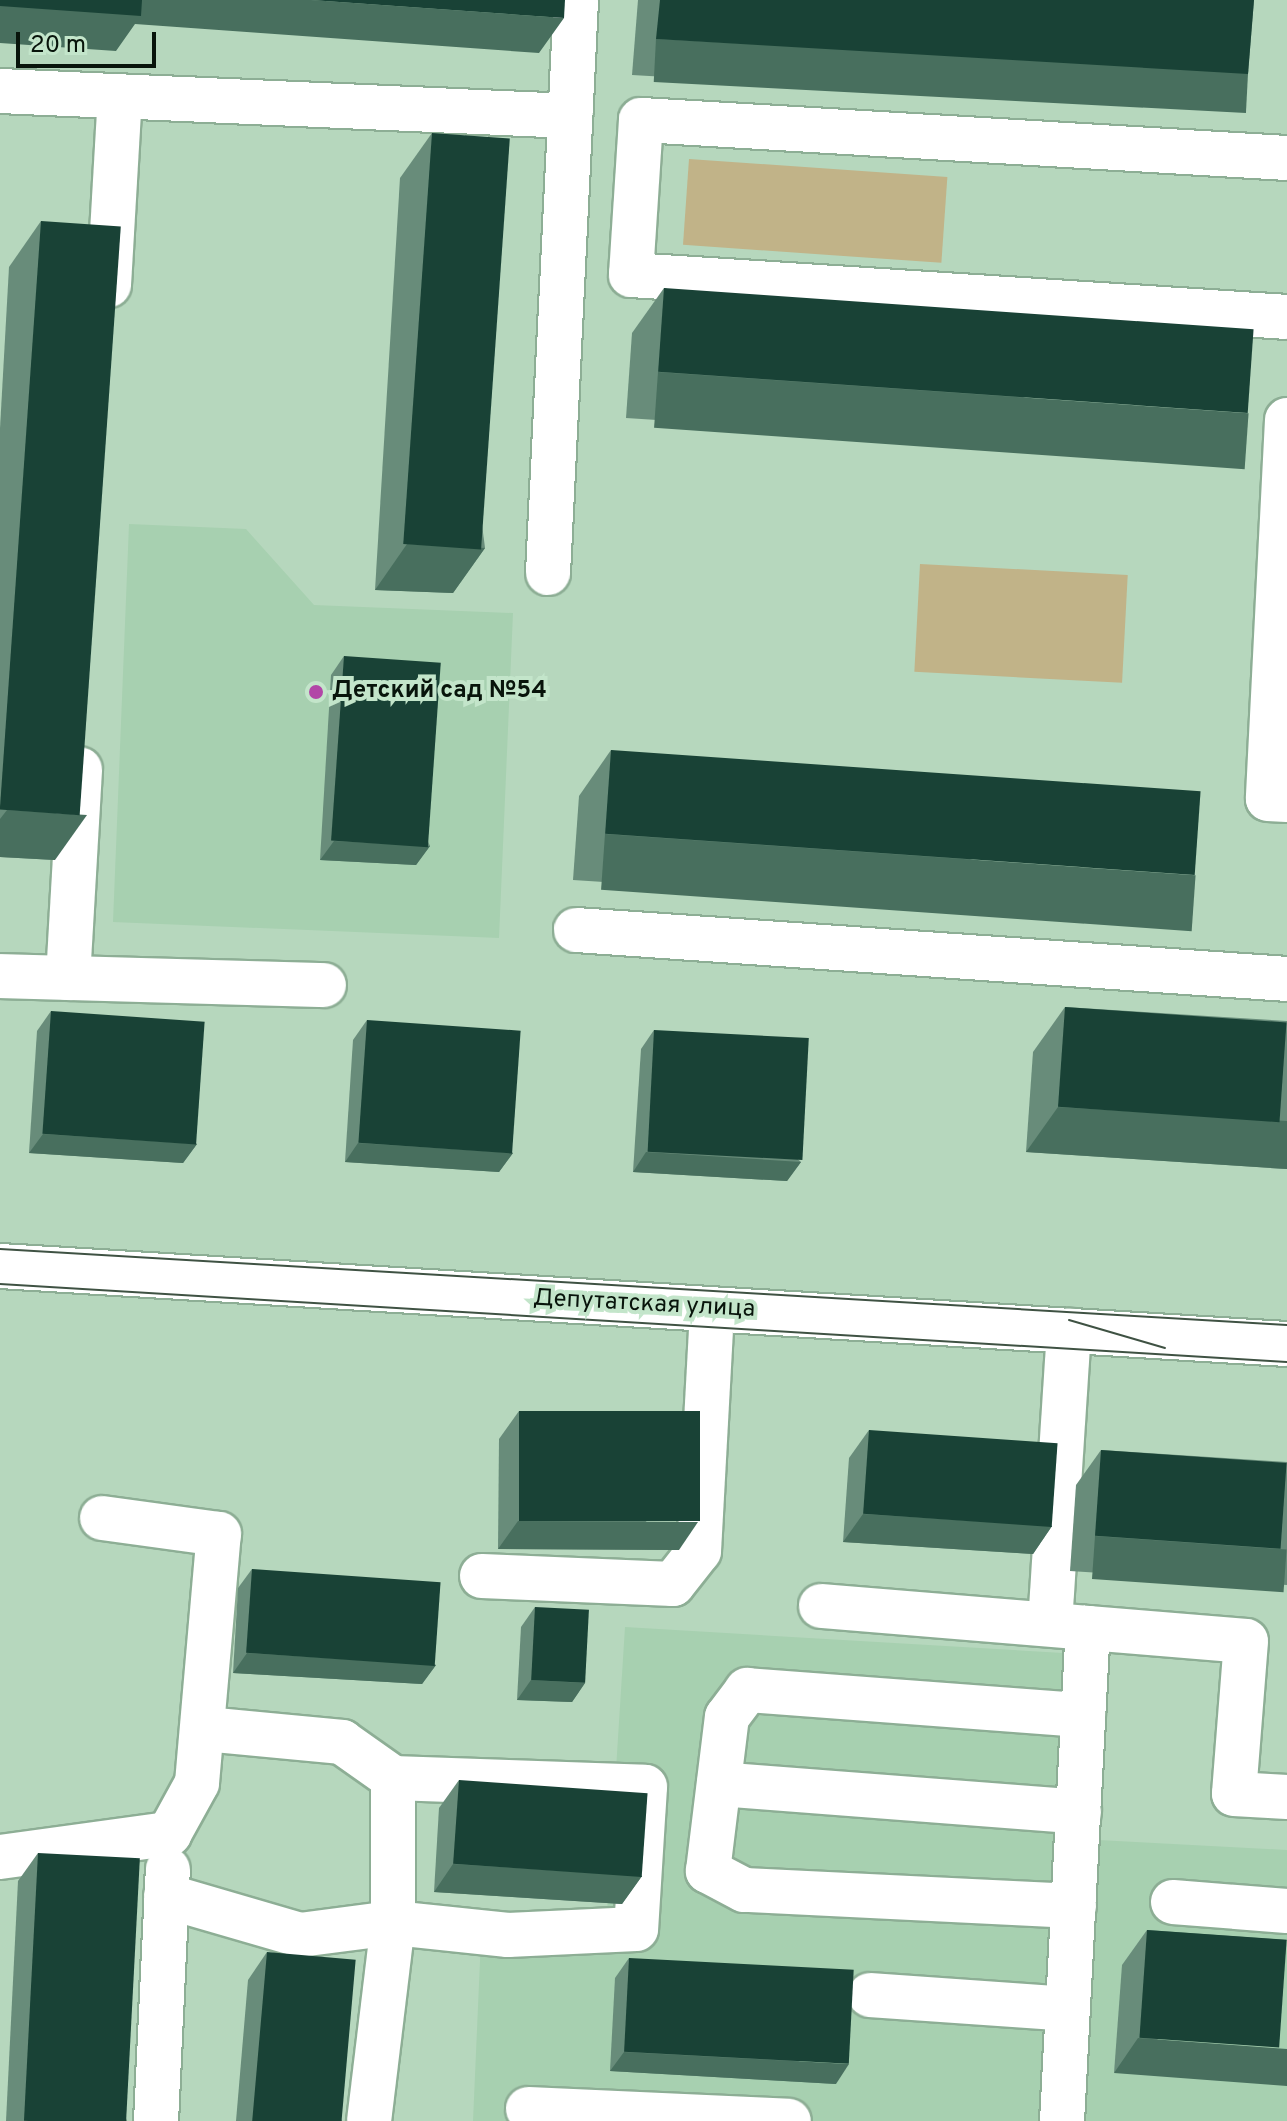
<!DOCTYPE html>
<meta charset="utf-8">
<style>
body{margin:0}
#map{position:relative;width:1287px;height:2121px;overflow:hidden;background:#b6d7bd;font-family:Overpass,sans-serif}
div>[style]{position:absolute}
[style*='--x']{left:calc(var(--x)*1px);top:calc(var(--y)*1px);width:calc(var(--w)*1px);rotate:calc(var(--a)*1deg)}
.built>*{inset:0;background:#a7d0b0}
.green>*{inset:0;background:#c1b388;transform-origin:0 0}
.roads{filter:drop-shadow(2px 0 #8dae95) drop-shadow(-2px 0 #8dae95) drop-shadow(0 2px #8dae95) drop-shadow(0 -2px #8dae95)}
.minor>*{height:44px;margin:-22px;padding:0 22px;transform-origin:22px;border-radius:22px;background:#fff}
.major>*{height:44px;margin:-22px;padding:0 22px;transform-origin:22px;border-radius:22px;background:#fff}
.tram>*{height:2px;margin:-1px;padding:0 1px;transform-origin:1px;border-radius:1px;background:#3f5243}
.wall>*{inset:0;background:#688c7a}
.shaded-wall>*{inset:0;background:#486f5e;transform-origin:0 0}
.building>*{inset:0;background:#194236;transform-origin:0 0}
.dots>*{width:22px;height:22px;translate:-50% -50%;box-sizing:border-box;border:4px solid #c3e5ca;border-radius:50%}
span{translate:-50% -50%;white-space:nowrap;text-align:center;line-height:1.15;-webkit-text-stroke:8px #c3e5ca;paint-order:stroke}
.poi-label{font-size:24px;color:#08140b;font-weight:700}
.left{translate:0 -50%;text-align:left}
.street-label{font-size:24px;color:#08140b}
.scale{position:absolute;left:16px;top:32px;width:140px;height:36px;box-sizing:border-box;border:4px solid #08140b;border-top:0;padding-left:10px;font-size:24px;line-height:28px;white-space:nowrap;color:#08140b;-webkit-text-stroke:6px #c3e5ca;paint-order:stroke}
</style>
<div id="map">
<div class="built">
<div style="clip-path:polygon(129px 524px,246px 529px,314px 605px,513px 613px,499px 938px,113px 922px)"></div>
<div style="clip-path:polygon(625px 1627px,1097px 1655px,1098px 1840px,1287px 1850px,1287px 2121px,473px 2121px,482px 1915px,607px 1912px)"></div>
</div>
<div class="green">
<div style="left:689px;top:159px;width:259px;height:86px;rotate:4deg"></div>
<div style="left:920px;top:564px;width:208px;height:108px;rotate:3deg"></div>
</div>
<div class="roads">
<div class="minor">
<div style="--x:0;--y:91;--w:571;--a:2.51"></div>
<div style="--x:1287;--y:158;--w:647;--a:-176.63"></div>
<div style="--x:641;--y:120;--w:155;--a:93.7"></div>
<div style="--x:631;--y:275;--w:657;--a:3.66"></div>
<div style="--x:109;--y:285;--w:189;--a:-86.7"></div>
<div style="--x:1287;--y:420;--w:379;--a:92.9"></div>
<div style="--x:1268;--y:799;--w:19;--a:3"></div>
<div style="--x:548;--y:573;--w:574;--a:-87.2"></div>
<div style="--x:576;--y:930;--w:713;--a:3.94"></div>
<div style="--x:0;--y:976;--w:324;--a:1.6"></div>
<div style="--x:68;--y:978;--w:209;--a:-86.7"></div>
<div style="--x:482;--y:1576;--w:191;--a:2.4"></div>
<div style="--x:673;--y:1584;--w:42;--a:-51.8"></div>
<div style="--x:699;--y:1551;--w:242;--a:-86.9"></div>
<div style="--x:821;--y:1606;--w:426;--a:4.7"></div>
<div style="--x:1246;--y:1641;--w:153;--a:94.5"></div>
<div style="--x:1234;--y:1794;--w:53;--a:3.2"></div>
<div style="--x:1050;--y:1624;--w:294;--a:-86.3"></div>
<div style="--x:205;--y:1729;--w:138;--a:5.4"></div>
<div style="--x:342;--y:1742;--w:62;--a:35.2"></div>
<div style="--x:393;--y:1778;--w:252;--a:2"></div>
<div style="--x:645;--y:1787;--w:142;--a:93.6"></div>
<div style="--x:636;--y:1929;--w:128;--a:177.3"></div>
<div style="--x:508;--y:1935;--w:116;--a:-174"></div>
<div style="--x:393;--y:1923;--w:145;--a:-90"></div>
<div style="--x:719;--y:1784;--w:361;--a:4.4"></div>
<div style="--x:0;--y:1857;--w:171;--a:-7.8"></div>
<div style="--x:169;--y:1834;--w:58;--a:-61.2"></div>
<div style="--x:197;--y:1783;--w:250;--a:-85"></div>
<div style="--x:219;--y:1534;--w:118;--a:-172.2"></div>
<div style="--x:166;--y:1896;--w:140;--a:16.2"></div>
<div style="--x:300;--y:1935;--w:94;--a:-7.4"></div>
<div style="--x:393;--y:1923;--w:199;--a:96.9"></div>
<div style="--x:1173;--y:1902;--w:114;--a:4.5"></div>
<div style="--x:1074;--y:1906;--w:330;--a:-177.2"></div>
<div style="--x:744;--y:1890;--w:41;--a:-152.2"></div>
<div style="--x:708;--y:1871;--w:155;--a:-83"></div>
<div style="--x:727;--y:1717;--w:34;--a:-53"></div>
<div style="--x:747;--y:1690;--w:337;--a:4.3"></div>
<div style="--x:870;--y:1995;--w:198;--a:4"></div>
<div style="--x:528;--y:2109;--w:261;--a:2.6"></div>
<div style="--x:156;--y:2121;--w:252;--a:-87.3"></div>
<div style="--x:1062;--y:2121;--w:494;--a:-87"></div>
</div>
<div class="major">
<div style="--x:0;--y:1266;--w:1289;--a:3.47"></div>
</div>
</div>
<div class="tram">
<div style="--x:0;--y:1249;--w:1289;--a:3.38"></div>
<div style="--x:0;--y:1284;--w:1289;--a:3.47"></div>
<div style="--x:1069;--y:1320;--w:100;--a:16.3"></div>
</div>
<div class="wall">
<div style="clip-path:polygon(638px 0,1254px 0,1248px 74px,1224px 109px,632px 75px)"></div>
<div style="clip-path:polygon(432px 133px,485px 548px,453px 593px,375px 590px,400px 178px)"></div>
<div style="clip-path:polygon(41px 221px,55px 860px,0 857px,0 428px,9px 267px)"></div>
<div style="clip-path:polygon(664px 288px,1217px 456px,626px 418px,632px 333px)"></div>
<div style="clip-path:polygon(344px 656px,430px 846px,416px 865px,320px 860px,331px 675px)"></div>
<div style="clip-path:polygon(611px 750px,1164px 918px,573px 880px,579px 796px)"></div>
<div style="clip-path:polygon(1065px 1007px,1287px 1021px,1287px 1169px,1026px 1152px,1033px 1052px)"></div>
<div style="clip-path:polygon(51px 1011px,197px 1144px,183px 1163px,29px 1153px,37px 1031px)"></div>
<div style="clip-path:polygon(367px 1020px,513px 1153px,499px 1172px,345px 1162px,353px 1040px)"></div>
<div style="clip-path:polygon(654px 1030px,801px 1162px,787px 1181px,633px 1172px,641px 1049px)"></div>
<div style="clip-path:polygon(519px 1411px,679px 1550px,498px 1549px,499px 1439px)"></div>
<div style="clip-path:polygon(869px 1430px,1052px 1526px,1033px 1554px,843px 1542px,849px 1458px)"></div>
<div style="clip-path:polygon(1101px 1450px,1287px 1462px,1287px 1585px,1070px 1571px,1076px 1485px)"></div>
<div style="clip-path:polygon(252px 1569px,436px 1665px,422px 1684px,233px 1673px,238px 1588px)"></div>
<div style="clip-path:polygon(535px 1607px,585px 1683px,572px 1702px,517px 1700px,521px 1627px)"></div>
<div style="clip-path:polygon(459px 1780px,642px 1876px,622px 1904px,434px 1892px,439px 1808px)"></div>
<div style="clip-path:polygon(38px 1853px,127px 2121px,6px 2121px,18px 1881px)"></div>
<div style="clip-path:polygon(1147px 1930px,1287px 1940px,1114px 2073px,1122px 1965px)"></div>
<div style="clip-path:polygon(267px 1952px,342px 2121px,236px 2121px,248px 1980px)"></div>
<div style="clip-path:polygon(629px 1958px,836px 2084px,610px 2071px,615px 1978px)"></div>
</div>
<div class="shaded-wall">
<div style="clip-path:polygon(134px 0,311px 0,564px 18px,539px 53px,135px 24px,116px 51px,0 43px,0 6px)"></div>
<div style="left:656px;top:39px;width:593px;height:43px;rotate:3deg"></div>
<div style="left:658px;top:372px;width:592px;height:56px;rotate:4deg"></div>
<div style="clip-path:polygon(407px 544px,485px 548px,453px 593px,375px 590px)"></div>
<div style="clip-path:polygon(7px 810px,87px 815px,55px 860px,0 857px,0 819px)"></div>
<div style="left:605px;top:834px;width:592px;height:56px;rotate:4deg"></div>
<div style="clip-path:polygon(334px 841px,430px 846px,416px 865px,320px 860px)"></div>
<div style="clip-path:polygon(1058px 1107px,1287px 1121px,1287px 1169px,1026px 1152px)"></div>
<div style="clip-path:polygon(43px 1134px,197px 1144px,183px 1163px,29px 1153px)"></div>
<div style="clip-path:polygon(358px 1143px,513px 1153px,499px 1172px,345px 1162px)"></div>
<div style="clip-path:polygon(646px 1152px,801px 1162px,787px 1181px,633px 1172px)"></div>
<div style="clip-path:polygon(863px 1514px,1052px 1526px,1033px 1554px,843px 1542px)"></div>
<div style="clip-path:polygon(518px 1521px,698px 1522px,679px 1550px,498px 1549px)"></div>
<div style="left:1095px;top:1536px;width:192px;height:43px;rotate:4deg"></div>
<div style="clip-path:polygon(247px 1653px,436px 1665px,422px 1684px,233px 1673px)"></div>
<div style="clip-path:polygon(531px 1680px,585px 1683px,572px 1702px,517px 1700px)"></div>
<div style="clip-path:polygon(453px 1864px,642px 1876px,622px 1904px,434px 1892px)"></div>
<div style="clip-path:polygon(1138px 2038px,1287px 2049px,1287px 2086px,1114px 2073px)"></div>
<div style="clip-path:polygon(624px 2052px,849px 2064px,836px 2084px,610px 2071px)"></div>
</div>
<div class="building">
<div style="clip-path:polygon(0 0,142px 0,141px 16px,0 6px)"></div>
<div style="clip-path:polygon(311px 0,565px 0,564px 18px)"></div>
<div style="clip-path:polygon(660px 0,1254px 0,1248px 74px,656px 39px)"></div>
<div style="left:432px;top:133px;width:78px;height:412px;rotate:4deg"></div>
<div style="left:41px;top:221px;width:80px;height:590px;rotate:4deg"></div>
<div style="left:664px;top:288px;width:591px;height:84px;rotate:4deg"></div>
<div style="left:344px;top:656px;width:97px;height:185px;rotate:4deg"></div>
<div style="left:611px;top:750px;width:591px;height:84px;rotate:4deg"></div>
<div style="left:1065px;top:1007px;width:222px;height:100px;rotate:4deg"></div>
<div style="left:51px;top:1011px;width:154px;height:123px;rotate:4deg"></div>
<div style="left:367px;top:1020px;width:154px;height:123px;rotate:4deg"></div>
<div style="left:654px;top:1030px;width:155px;height:122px;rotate:3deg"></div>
<div style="left:519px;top:1411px;width:181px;height:110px"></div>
<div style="left:869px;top:1430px;width:189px;height:84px;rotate:4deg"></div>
<div style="left:1101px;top:1450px;width:186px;height:86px;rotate:4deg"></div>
<div style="left:252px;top:1569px;width:189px;height:84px;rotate:4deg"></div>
<div style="left:535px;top:1607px;width:54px;height:73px;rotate:3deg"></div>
<div style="left:459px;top:1780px;width:189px;height:84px;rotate:4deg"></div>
<div style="left:38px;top:1853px;width:102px;height:268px;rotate:3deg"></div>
<div style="left:1147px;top:1930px;width:140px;height:108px;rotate:4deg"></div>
<div style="left:267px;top:1952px;width:89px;height:170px;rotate:5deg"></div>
<div style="left:629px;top:1958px;width:225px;height:94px;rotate:3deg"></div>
</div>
<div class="dots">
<div style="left:316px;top:692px;background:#b247a7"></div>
</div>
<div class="poi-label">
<span class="left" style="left:332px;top:692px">Детский сад №54</span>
</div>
<div class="street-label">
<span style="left:644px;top:1305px;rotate:3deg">Депутатская улица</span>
</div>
<div class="scale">20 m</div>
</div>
